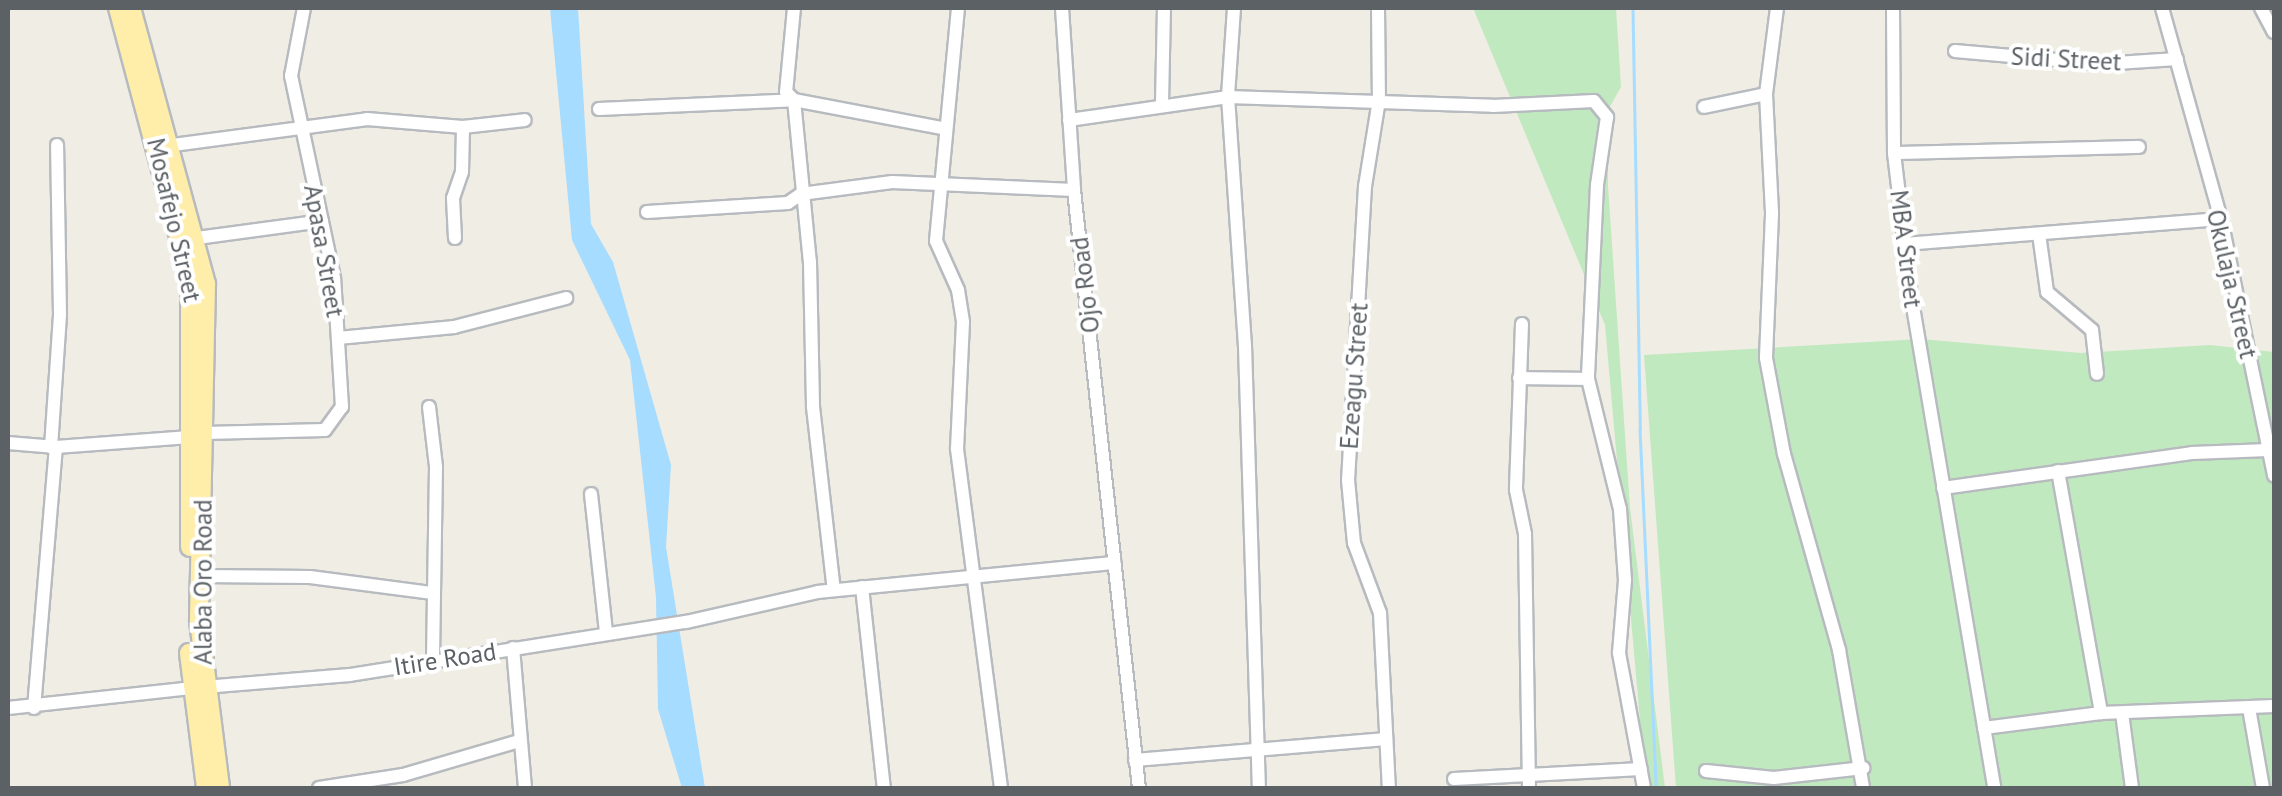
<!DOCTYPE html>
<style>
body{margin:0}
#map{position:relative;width:2282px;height:796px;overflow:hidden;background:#f0ede4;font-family:"PT Sans",sans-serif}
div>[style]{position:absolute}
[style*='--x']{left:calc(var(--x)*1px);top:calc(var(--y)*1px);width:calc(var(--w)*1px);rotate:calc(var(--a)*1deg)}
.green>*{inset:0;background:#c1e9bf}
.water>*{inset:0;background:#a5dcff}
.stream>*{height:2.5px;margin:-1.25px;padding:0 1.25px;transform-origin:1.25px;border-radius:1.25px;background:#a5dcff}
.roads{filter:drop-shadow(2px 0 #b7bbbf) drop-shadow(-2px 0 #b7bbbf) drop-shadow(0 2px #b7bbbf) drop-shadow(0 -2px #b7bbbf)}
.minor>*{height:12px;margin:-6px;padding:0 6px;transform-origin:6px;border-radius:6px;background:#fff}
.major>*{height:18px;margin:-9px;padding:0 9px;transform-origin:9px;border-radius:9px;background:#ffedaa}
span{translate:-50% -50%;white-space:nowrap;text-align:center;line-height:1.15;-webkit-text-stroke:8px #fff;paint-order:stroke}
.street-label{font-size:25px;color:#5c6166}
.frame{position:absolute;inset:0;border:10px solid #5c6166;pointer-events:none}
</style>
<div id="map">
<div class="green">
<div style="clip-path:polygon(1473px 8px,1616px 8px,1621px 87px,1608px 110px,1608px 186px,1630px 508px,1665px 788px,1646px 788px,1605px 325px)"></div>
<div style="clip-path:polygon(1921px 339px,2081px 353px,2210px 345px,2274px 352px,2274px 788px,1676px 788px,1644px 355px)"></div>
</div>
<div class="water">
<div style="clip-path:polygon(550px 8px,578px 8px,591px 224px,613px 262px,671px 465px,666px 547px,705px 788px,682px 788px,658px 709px,656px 597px,630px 360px,572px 240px)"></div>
</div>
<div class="stream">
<div style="--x:1633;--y:8;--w:421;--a:89"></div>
<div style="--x:1640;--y:429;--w:359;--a:87.4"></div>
</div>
<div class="roads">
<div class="minor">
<div style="--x:794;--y:8;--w:84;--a:95.4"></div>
<div style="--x:786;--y:92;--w:11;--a:45"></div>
<div style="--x:794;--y:100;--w:163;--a:84.4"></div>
<div style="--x:810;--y:262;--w:145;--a:88.8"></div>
<div style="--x:813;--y:407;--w:184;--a:83.5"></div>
<div style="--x:958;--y:8;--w:234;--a:95.4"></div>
<div style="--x:936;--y:241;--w:54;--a:65.8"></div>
<div style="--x:958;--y:290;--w:32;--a:81"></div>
<div style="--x:963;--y:322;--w:127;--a:92.7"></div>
<div style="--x:957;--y:449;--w:342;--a:82.6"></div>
<div style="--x:1062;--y:8;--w:182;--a:86.2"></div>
<div style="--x:1074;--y:190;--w:602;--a:83.8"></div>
<div style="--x:1234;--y:8;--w:89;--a:93.9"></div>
<div style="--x:1228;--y:97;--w:250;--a:86.1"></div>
<div style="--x:1245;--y:346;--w:442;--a:88.2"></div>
<div style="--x:1378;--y:8;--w:92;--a:89.4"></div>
<div style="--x:1379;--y:100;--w:87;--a:99.2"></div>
<div style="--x:1365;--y:186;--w:294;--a:93.3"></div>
<div style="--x:1348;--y:480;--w:63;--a:84.6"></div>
<div style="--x:1354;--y:543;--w:75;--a:69.6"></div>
<div style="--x:1380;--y:613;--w:175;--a:87.1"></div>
<div style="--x:1777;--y:8;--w:87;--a:97.3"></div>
<div style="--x:1766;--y:94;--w:120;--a:87.1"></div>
<div style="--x:1772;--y:214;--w:144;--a:92.4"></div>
<div style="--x:1766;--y:358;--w:98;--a:79.4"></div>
<div style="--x:1784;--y:454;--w:204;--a:74.3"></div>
<div style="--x:1839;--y:650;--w:140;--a:80.1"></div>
<div style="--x:1893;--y:8;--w:145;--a:89.6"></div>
<div style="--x:1894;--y:153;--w:143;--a:83.2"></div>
<div style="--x:1911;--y:295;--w:500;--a:80.4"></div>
<div style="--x:2162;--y:8;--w:219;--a:74.4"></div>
<div style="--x:2221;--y:219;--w:262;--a:78.3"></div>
<div style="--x:2261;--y:8;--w:27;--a:62"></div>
<div style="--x:1955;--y:51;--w:147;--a:5.1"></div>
<div style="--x:2101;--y:64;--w:76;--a:-3.8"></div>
<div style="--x:1162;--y:103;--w:95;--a:-88.8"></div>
<div style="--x:1704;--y:107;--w:63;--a:-11.8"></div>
<div style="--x:599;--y:109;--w:195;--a:-2.6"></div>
<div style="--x:794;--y:100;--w:151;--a:10.7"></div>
<div style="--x:1069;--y:120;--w:161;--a:-8.2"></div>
<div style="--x:1228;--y:97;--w:265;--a:1.9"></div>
<div style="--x:1493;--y:106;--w:101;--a:-2.8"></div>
<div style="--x:1594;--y:101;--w:21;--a:51"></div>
<div style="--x:1607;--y:117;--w:69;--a:98.4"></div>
<div style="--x:1597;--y:185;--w:194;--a:92.7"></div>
<div style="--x:1588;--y:379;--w:134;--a:76.2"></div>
<div style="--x:1620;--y:509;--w:71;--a:86"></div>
<div style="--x:1625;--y:580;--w:73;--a:94.7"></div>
<div style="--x:1619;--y:653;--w:137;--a:79.5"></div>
<div style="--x:173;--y:145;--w:196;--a:-7.6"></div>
<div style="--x:367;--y:119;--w:96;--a:4.8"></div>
<div style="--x:463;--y:127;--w:62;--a:-6.4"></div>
<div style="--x:1894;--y:153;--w:245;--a:-1.4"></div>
<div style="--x:647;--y:212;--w:141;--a:-3.7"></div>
<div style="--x:788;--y:203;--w:16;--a:-35"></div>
<div style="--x:801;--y:194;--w:92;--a:-7.5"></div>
<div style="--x:892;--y:182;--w:182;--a:2.5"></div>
<div style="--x:2039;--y:234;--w:59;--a:82.1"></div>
<div style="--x:2047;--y:292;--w:59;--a:40.2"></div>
<div style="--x:2092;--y:330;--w:44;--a:83.5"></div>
<div style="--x:197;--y:238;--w:126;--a:-7.7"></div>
<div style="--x:455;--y:238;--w:40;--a:-92.9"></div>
<div style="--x:453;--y:198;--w:28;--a:-71"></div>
<div style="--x:462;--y:172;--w:45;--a:-88.7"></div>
<div style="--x:1904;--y:244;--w:318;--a:-4.5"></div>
<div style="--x:1522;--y:324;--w:166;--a:92.1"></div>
<div style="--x:1516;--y:490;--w:45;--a:78.4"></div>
<div style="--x:1525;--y:534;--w:254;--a:89.1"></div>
<div style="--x:338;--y:338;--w:117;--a:-5.4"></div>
<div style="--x:454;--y:327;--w:116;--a:-14.5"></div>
<div style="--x:1519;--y:378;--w:69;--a:0.8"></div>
<div style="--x:429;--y:407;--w:60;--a:83.3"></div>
<div style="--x:436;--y:467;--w:192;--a:90.9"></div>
<div style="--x:205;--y:433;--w:120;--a:-1.4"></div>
<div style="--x:325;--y:430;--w:29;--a:-54"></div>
<div style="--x:342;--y:407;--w:129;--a:-93.5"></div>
<div style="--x:334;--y:278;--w:207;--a:-102"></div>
<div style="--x:291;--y:76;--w:69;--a:-79.2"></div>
<div style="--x:8;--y:443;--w:48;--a:4.8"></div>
<div style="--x:56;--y:447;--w:134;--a:-4.3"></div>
<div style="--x:51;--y:447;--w:133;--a:-86.1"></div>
<div style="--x:60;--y:314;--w:169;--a:-91"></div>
<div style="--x:2058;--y:471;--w:246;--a:79.9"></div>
<div style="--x:1943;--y:488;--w:251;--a:-8"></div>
<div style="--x:2192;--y:453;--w:76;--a:-2.3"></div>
<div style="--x:591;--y:494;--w:140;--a:83.8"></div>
<div style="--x:201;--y:576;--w:109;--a:0.5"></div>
<div style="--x:310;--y:577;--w:122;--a:7.5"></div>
<div style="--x:862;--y:587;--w:202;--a:83.8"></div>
<div style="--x:513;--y:648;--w:141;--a:85.1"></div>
<div style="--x:204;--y:687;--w:146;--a:-4.7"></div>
<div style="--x:350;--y:675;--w:340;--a:-9"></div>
<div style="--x:686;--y:622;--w:135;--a:-12.8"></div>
<div style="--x:818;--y:592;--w:298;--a:-5.6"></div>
<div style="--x:8;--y:708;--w:184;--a:-6.2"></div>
<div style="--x:34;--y:708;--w:262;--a:-85.2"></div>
<div style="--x:2249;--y:708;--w:81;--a:80.1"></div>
<div style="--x:2122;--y:713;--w:76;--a:82.4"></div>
<div style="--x:1984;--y:728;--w:118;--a:-7.3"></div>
<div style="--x:2101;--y:713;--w:173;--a:-2.3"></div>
<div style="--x:1135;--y:760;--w:252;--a:-4.8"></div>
<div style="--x:1706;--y:771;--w:68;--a:5.9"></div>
<div style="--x:1774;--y:778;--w:90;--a:-6.4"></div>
<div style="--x:1454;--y:779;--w:187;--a:-3.1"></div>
<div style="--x:319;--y:788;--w:85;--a:-8.8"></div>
<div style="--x:403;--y:775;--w:121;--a:-16.3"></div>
</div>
<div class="major">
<div style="--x:118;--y:8;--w:280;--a:75.1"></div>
<div style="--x:190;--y:279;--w:268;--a:90"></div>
<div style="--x:131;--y:8;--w:286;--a:74.8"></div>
<div style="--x:206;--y:284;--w:337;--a:91.2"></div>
<div style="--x:199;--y:621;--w:168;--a:82.8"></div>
<div style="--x:189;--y:653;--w:136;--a:82.8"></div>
</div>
</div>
<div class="street-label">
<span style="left:2066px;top:59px;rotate:3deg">Sidi Street</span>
<span style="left:174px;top:220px;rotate:77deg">Mosafejo Street</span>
<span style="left:1906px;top:249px;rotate:83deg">MBA Street</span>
<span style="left:324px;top:251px;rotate:80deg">Apasa Street</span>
<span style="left:2232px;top:284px;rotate:77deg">Okulaja Street</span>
<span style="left:1085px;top:285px;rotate:-97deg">Ojo Road</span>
<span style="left:1354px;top:376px;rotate:-86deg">Ezeagu Street</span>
<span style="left:203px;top:582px;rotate:-90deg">Alaba Oro Road</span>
<span style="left:445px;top:659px;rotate:-9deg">Itire Road</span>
</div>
<div class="frame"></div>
</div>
